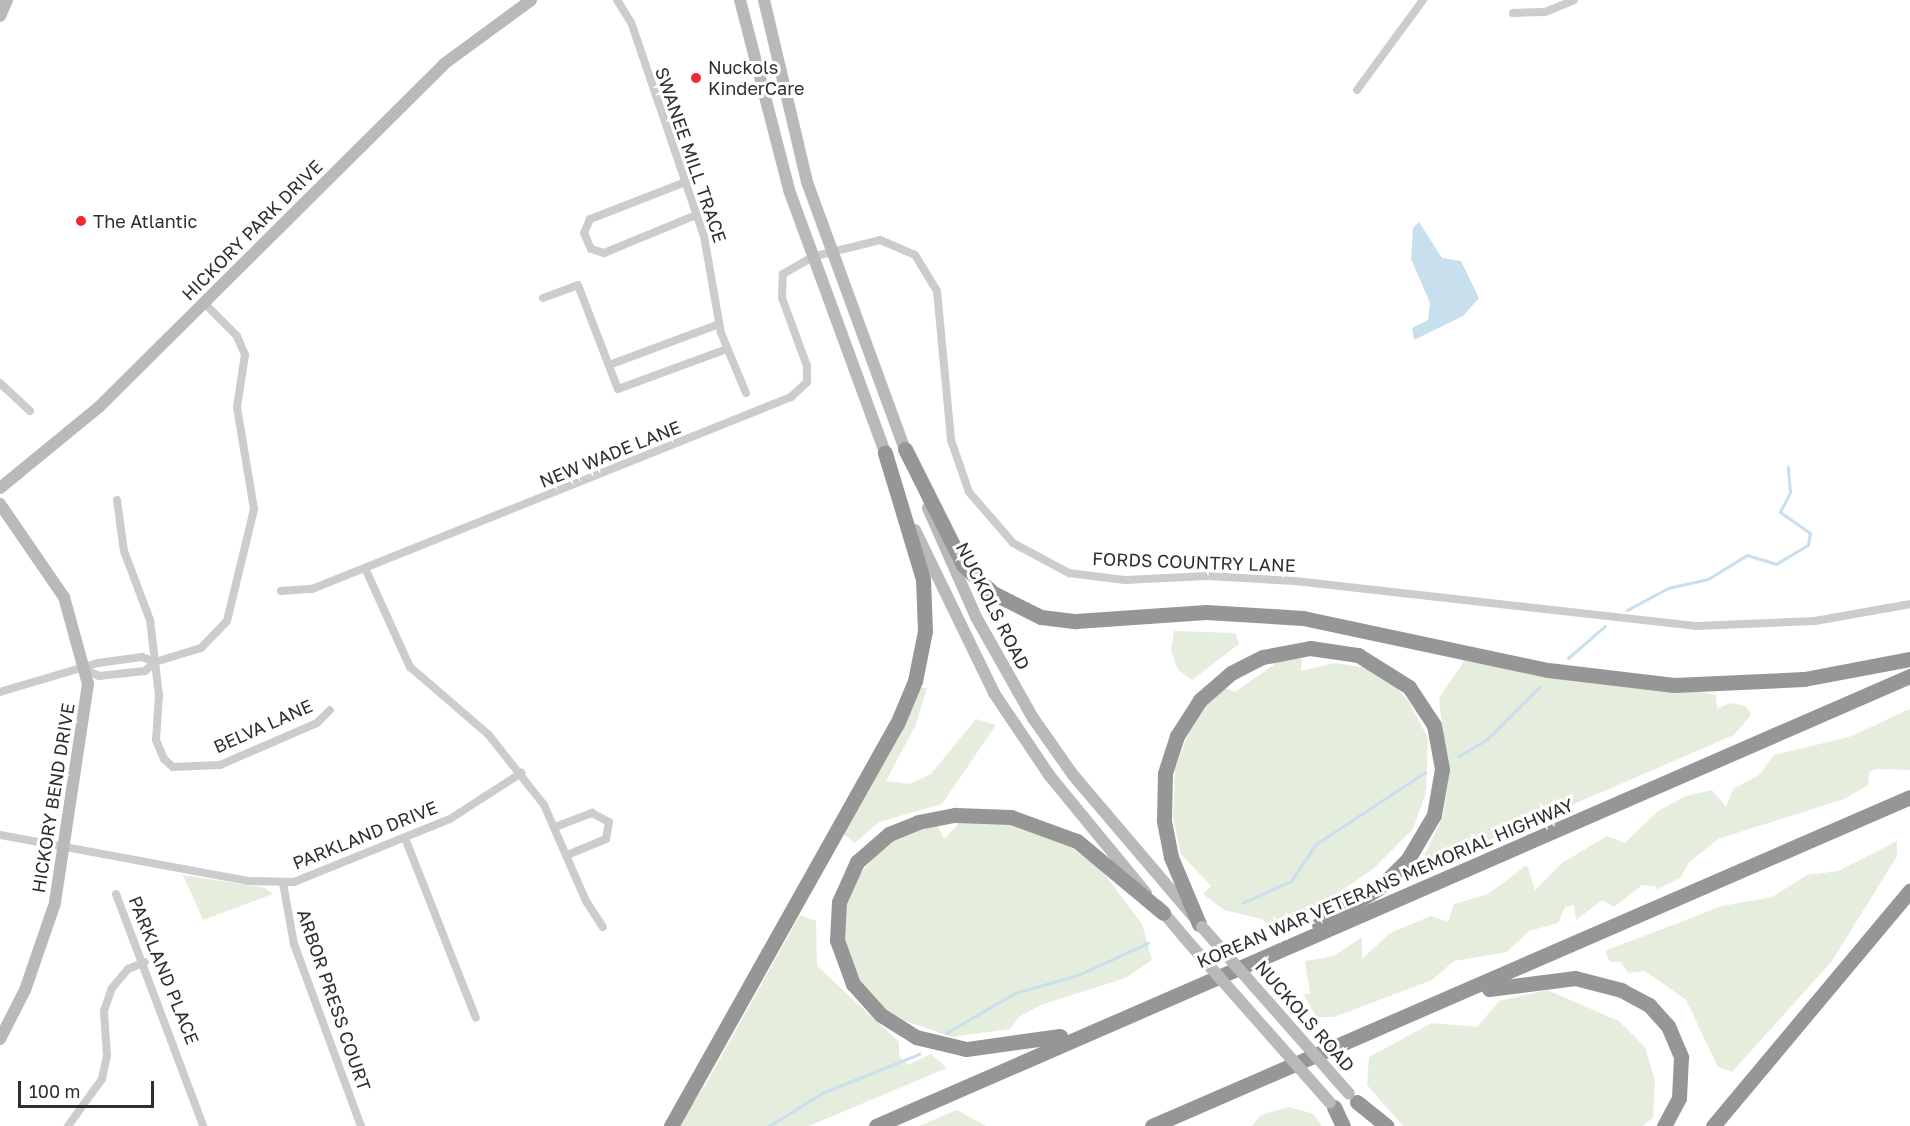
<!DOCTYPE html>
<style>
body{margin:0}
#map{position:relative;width:1910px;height:1126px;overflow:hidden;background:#fff;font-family:"Golos Text",sans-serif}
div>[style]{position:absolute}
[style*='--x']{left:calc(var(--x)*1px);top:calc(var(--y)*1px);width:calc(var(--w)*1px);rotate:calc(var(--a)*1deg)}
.green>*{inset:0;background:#e5eddd}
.water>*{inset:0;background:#c8dfee}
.stream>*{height:3px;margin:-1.5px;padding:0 1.5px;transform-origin:1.5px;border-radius:1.5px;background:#c8dfee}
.street>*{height:8px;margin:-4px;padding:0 4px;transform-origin:4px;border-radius:4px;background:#ccc}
.secondary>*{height:12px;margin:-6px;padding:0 6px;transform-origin:6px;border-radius:6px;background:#b9b9b9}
.highway>*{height:15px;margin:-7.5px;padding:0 7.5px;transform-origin:7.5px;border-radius:7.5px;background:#969696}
.secondary-bridge>*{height:12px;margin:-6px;padding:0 6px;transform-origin:6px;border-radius:6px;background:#b9b9b9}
.dots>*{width:16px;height:16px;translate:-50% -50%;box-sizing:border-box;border:3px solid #fff;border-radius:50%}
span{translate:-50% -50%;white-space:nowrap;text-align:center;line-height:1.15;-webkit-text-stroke:6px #fff;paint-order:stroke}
.poi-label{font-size:18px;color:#2f2f2f}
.left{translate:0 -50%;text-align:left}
.street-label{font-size:18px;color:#2f2f2f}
.scale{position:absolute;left:18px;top:1081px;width:136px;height:27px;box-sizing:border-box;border:3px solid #2f2f2f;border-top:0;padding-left:8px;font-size:18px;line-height:21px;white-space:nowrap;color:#2f2f2f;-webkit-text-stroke:4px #fff;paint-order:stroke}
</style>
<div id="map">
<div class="green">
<div style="clip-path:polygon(1174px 631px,1235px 633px,1239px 644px,1192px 680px,1178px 670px,1171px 651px)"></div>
<div style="clip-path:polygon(1286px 656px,1302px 659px,1301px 671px,1335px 663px,1381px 670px,1409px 702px,1428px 738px,1426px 793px,1413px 829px,1373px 869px,1279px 933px,1261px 919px,1224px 910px,1203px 894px,1211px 886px,1181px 854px,1173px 818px,1175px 769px,1196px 714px,1223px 687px,1235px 692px)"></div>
<div style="clip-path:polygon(1465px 660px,1574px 679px,1696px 691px,1716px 695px,1717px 709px,1730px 703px,1746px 706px,1751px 715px,1734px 735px,1507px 833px,1444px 858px,1423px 858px,1443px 817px,1448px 781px,1439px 698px)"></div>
<div style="clip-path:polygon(918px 688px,927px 688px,916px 724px,886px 781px,910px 784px,931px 774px,976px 719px,996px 725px,942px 804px,879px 822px,855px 843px,842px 833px)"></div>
<div style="clip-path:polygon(1910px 709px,1910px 770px,1875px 769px,1869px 772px,1868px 785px,1844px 799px,1718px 839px,1689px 862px,1680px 878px,1655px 890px,1656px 886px,1642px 885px,1614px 907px,1602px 900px,1576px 920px,1574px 905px,1565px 907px,1558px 923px,1529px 931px,1507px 952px,1454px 961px,1432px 980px,1334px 1017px,1316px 1017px,1304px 995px,1310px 993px,1305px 961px,1334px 956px,1362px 937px,1362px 959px,1390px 933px,1431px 916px,1448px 922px,1454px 904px,1488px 894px,1527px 865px,1535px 890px,1562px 863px,1607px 836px,1625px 843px,1658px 811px,1686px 796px,1712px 790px,1726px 807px,1733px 789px,1759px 775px,1774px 755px,1849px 737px)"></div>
<div style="clip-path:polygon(962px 820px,1012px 822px,1062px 841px,1100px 868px,1142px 924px,1152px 960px,1125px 978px,1041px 1005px,1019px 1017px,1010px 1029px,952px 1037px,903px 1020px,866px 996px,850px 966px,840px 919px,852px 883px,888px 841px,937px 824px,944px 839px)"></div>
<div style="clip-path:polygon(1897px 841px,1897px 856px,1832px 961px,1732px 1072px,1718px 1067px,1686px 1000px,1645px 971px,1628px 973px,1621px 962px,1610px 962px,1605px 951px,1722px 906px,1772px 897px,1807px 875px,1838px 871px)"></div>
<div style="clip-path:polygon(183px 875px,265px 888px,273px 894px,203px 920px)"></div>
<div style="clip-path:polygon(800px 915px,816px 921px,817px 966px,899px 1042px,899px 1056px,908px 1065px,931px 1054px,947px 1068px,809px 1126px,677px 1126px,706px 1084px)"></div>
<div style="clip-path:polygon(1547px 990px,1619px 1021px,1645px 1047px,1655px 1081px,1653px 1118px,1642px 1126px,1403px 1126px,1367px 1085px,1369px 1057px,1432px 1023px,1477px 1027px,1499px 1001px)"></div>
<div style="clip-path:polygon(1289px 1107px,1313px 1114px,1322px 1126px,1252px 1126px,1261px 1115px)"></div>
<div style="clip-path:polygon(957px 1110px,986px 1126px,919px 1126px)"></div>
</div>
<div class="water">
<div style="clip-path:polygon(1419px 222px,1442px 258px,1461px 261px,1479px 298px,1463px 316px,1414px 340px,1412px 328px,1428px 320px,1430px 303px,1411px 259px,1413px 228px)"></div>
</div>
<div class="stream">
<div style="--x:1627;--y:610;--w:47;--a:-28.2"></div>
<div style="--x:1668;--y:588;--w:41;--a:-12.7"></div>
<div style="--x:1708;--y:579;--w:46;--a:-31.6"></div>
<div style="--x:1747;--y:555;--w:30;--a:17"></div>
<div style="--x:1776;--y:564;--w:37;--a:-31"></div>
<div style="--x:1808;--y:545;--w:12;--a:-81"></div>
<div style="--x:1810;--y:533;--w:37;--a:-145"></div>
<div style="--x:1780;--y:512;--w:22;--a:-63"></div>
<div style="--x:1790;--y:492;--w:25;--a:-95"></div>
<div style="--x:1568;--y:658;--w:49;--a:-40.9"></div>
<div style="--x:1459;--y:756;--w:33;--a:-31"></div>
<div style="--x:1487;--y:739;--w:74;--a:-45"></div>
<div style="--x:1242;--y:903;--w:54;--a:-24.2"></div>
<div style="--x:1291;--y:881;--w:45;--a:-56"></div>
<div style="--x:1316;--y:844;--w:131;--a:-33.4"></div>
<div style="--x:946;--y:1033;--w:80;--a:-30.1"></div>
<div style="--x:1015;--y:993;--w:66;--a:-15.9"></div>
<div style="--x:1078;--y:975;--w:77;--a:-24.6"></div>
<div style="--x:769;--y:1126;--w:62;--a:-31.9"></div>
<div style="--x:822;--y:1093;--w:105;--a:-21.9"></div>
</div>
<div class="street">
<div style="--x:617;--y:0;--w:26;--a:58"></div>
<div style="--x:631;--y:22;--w:226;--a:71.2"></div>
<div style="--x:704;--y:236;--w:98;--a:80.1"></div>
<div style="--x:721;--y:333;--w:65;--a:67.4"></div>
<div style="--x:1513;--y:13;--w:32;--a:-2"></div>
<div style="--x:1545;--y:12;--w:31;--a:-22"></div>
<div style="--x:1357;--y:90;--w:112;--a:-53.7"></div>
<div style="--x:683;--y:183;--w:100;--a:158.8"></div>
<div style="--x:590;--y:219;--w:15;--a:113"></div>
<div style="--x:584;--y:233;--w:17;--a:66"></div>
<div style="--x:591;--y:249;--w:14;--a:17"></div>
<div style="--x:604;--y:253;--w:100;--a:-22.4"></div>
<div style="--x:543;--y:298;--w:37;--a:-20"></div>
<div style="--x:578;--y:285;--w:111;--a:69"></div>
<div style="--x:618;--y:389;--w:116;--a:-20.2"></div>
<div style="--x:609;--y:365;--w:117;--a:-20.4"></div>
<div style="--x:0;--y:383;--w:41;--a:43"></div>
<div style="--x:117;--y:500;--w:51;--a:82.2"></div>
<div style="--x:124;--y:551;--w:74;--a:69.4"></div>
<div style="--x:150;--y:620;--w:76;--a:83.2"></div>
<div style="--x:159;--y:695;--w:45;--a:93.8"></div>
<div style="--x:156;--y:740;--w:21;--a:67"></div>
<div style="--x:164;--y:759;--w:12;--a:42"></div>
<div style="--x:173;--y:767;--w:47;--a:-2.4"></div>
<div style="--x:220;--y:765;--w:106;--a:-23.4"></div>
<div style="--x:317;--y:723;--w:18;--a:-45"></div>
<div style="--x:365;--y:568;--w:109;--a:65.6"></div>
<div style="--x:410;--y:667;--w:103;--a:40.7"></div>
<div style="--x:488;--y:734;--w:90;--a:51.7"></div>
<div style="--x:544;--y:805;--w:105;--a:66.4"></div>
<div style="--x:586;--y:901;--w:31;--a:57"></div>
<div style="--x:281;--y:591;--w:31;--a:-4"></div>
<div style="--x:312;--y:589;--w:516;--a:-21.84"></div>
<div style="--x:791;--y:397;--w:22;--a:-43"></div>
<div style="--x:807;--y:382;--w:16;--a:-90"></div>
<div style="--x:807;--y:366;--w:72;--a:-110.2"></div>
<div style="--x:782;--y:298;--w:24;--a:-88"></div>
<div style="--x:783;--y:274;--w:34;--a:-30"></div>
<div style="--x:812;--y:257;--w:70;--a:-14"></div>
<div style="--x:880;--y:240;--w:38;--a:23"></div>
<div style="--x:915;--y:255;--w:42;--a:58.6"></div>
<div style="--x:937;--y:291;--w:150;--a:84.6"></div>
<div style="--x:951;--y:440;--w:55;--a:70.9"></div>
<div style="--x:969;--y:492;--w:67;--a:49.2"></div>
<div style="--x:1013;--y:543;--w:64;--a:28.2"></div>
<div style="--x:1069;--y:573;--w:56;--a:7.1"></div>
<div style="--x:1125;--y:580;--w:82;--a:-2.8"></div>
<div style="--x:1207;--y:576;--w:88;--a:3.3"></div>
<div style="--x:1295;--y:581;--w:405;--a:6.4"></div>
<div style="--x:1697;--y:626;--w:118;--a:-2.4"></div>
<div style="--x:1815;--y:621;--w:97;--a:-10.1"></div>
<div style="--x:86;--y:670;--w:14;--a:25"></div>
<div style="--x:99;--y:676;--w:46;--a:-6.2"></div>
<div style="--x:145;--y:671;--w:13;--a:-42"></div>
<div style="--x:155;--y:662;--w:48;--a:-16.9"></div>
<div style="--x:201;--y:648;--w:37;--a:-46"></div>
<div style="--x:227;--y:621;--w:115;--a:-76.4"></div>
<div style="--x:254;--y:509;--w:103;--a:-99.5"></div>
<div style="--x:237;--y:407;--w:53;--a:-81.3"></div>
<div style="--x:245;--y:355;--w:21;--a:-113"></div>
<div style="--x:237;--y:336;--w:47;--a:-135"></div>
<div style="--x:0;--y:692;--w:102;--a:-16.5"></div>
<div style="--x:98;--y:663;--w:44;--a:-7.8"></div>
<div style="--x:142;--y:657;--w:14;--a:21"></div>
<div style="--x:555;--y:827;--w:40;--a:-21"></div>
<div style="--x:592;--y:813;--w:19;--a:28"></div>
<div style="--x:609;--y:822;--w:17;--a:100"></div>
<div style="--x:606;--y:839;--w:42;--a:157.7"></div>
<div style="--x:0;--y:835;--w:252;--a:10.5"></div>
<div style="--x:248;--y:881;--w:46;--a:1.2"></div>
<div style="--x:294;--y:882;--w:168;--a:-22"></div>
<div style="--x:450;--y:819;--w:85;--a:-32.9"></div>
<div style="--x:405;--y:838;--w:193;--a:68.5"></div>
<div style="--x:283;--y:883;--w:62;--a:79.8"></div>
<div style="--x:294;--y:944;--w:194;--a:69.8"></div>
<div style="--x:116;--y:894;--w:248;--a:69.4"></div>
<div style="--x:68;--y:1126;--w:58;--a:-54.1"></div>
<div style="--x:102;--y:1079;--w:24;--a:-78"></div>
<div style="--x:107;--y:1056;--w:45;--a:-93.8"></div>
<div style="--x:104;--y:1011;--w:24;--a:-71"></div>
<div style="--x:112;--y:988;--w:25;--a:-50"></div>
<div style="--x:128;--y:969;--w:18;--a:-22"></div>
</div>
<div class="secondary">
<div style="--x:740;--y:0;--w:196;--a:75.5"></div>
<div style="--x:789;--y:190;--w:289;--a:69.9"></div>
<div style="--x:764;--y:0;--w:187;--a:76.7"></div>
<div style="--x:807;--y:182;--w:292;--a:69.9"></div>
<div style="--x:0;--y:16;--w:17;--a:-66"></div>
<div style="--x:0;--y:488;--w:128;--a:-39.3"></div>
<div style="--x:99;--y:407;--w:486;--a:-44.8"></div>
<div style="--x:444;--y:64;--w:108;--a:-36.3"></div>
<div style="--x:0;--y:504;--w:113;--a:55.5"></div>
<div style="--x:64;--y:597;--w:90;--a:74.6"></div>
<div style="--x:88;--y:684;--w:221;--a:98.6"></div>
<div style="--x:55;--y:903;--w:92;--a:109"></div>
<div style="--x:25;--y:990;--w:55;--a:117"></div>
<div style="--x:928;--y:508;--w:119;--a:66.2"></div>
<div style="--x:976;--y:617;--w:116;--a:60.6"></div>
<div style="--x:1033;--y:718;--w:70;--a:54.9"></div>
<div style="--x:1073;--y:775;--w:185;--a:49.6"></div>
<div style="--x:915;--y:530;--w:181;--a:64.1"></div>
<div style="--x:994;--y:693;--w:99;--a:56.1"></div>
<div style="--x:1049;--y:775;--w:153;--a:50.6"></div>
<div style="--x:1158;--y:906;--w:39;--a:50"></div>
</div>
<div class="highway">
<div style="--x:905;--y:449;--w:130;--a:63.4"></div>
<div style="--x:963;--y:565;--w:41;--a:43"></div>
<div style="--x:993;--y:593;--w:54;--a:26.6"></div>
<div style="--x:1041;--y:617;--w:35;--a:7"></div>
<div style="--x:1076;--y:621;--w:130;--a:-4"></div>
<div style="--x:1206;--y:612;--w:97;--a:3.5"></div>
<div style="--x:1303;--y:618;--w:250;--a:12"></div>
<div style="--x:1548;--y:670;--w:127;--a:6.8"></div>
<div style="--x:1674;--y:685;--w:130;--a:-2.6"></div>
<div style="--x:1804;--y:679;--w:108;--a:-10.7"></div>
<div style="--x:1199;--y:924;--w:73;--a:-112.7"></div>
<div style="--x:1171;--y:857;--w:38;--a:-101"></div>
<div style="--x:1164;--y:820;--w:47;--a:-88.8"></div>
<div style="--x:1165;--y:773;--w:39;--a:-72"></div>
<div style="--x:1177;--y:736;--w:43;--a:-57.4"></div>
<div style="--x:1200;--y:700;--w:41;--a:-41.1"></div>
<div style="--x:1231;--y:673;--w:36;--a:-27"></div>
<div style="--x:1263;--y:657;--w:48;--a:-10.8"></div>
<div style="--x:1310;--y:648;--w:49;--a:8.3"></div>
<div style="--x:1358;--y:655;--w:60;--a:32.1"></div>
<div style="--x:1409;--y:687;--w:45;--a:56.7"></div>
<div style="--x:1434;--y:725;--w:45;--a:79.7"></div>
<div style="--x:1442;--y:769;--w:47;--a:99.9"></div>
<div style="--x:1434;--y:815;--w:51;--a:120.6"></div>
<div style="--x:1408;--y:859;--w:41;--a:135"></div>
<div style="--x:1379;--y:888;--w:70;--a:149"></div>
<div style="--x:1489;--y:989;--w:87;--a:-7.3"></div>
<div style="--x:1575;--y:978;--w:48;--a:14.6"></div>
<div style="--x:1621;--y:990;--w:32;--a:28"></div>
<div style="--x:1649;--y:1005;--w:28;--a:48"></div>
<div style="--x:1668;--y:1026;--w:34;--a:67"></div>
<div style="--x:1681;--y:1057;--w:41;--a:92.8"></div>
<div style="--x:1679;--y:1098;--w:32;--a:118"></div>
<div style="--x:1060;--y:1036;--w:95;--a:172.1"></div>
<div style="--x:966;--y:1049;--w:51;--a:-166.5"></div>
<div style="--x:916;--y:1037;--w:41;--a:-147.8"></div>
<div style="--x:881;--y:1015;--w:42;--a:-132.1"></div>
<div style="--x:853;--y:984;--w:47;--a:-110"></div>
<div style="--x:837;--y:940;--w:38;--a:-87"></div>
<div style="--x:839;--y:902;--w:44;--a:-65.8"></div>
<div style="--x:857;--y:862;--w:43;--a:-41.2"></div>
<div style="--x:889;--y:834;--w:31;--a:-22"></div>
<div style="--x:918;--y:822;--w:38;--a:-11"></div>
<div style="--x:955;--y:815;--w:56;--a:2"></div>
<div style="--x:1011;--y:817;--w:70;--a:20"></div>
<div style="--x:1077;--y:841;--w:112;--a:39.9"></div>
<div style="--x:1357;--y:1102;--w:38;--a:39"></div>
<div style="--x:1334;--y:1107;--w:21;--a:65"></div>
<div style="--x:671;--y:1126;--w:461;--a:-60.7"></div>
<div style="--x:897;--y:724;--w:47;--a:-67.3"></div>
<div style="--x:915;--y:681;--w:51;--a:-78.7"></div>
<div style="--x:925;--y:631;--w:52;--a:-92.2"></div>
<div style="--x:923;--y:579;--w:132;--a:-106.8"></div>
<div style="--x:876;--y:1126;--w:1128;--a:-23.52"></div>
<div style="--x:1152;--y:1126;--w:826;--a:-23.46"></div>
<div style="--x:1713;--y:1126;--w:307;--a:-50.1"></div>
</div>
<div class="secondary-bridge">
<div style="--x:1202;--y:927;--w:222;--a:48.6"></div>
<div style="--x:1183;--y:936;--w:222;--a:48.6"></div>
</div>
<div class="dots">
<div style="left:696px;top:78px;background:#ed2b37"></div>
<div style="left:81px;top:221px;background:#ed2b37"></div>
</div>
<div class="poi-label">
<span class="left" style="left:708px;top:78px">Nuckols<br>KinderCare</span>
<span class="left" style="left:93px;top:221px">The Atlantic</span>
</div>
<div class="street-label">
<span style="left:691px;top:155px;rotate:71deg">SWANEE MILL TRACE</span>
<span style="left:252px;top:230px;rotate:-45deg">HICKORY PARK DRIVE</span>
<span style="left:610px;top:454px;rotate:-22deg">NEW WADE LANE</span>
<span style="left:1194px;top:562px;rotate:2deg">FORDS COUNTRY LANE</span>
<span style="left:993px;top:606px;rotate:63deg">NUCKOLS ROAD</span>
<span style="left:263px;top:726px;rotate:-24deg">BELVA LANE</span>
<span style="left:53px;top:798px;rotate:-81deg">HICKORY BEND DRIVE</span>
<span style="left:365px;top:835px;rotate:-22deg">PARKLAND DRIVE</span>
<span style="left:1385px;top:883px;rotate:-23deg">KOREAN WAR VETERANS MEMORIAL HIGHWAY</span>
<span style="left:164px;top:970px;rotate:68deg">PARKLAND PLACE</span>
<span style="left:334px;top:1000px;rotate:71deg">ARBOR PRESS COURT</span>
<span style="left:1305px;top:1016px;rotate:49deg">NUCKOLS ROAD</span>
</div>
<div class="scale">100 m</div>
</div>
